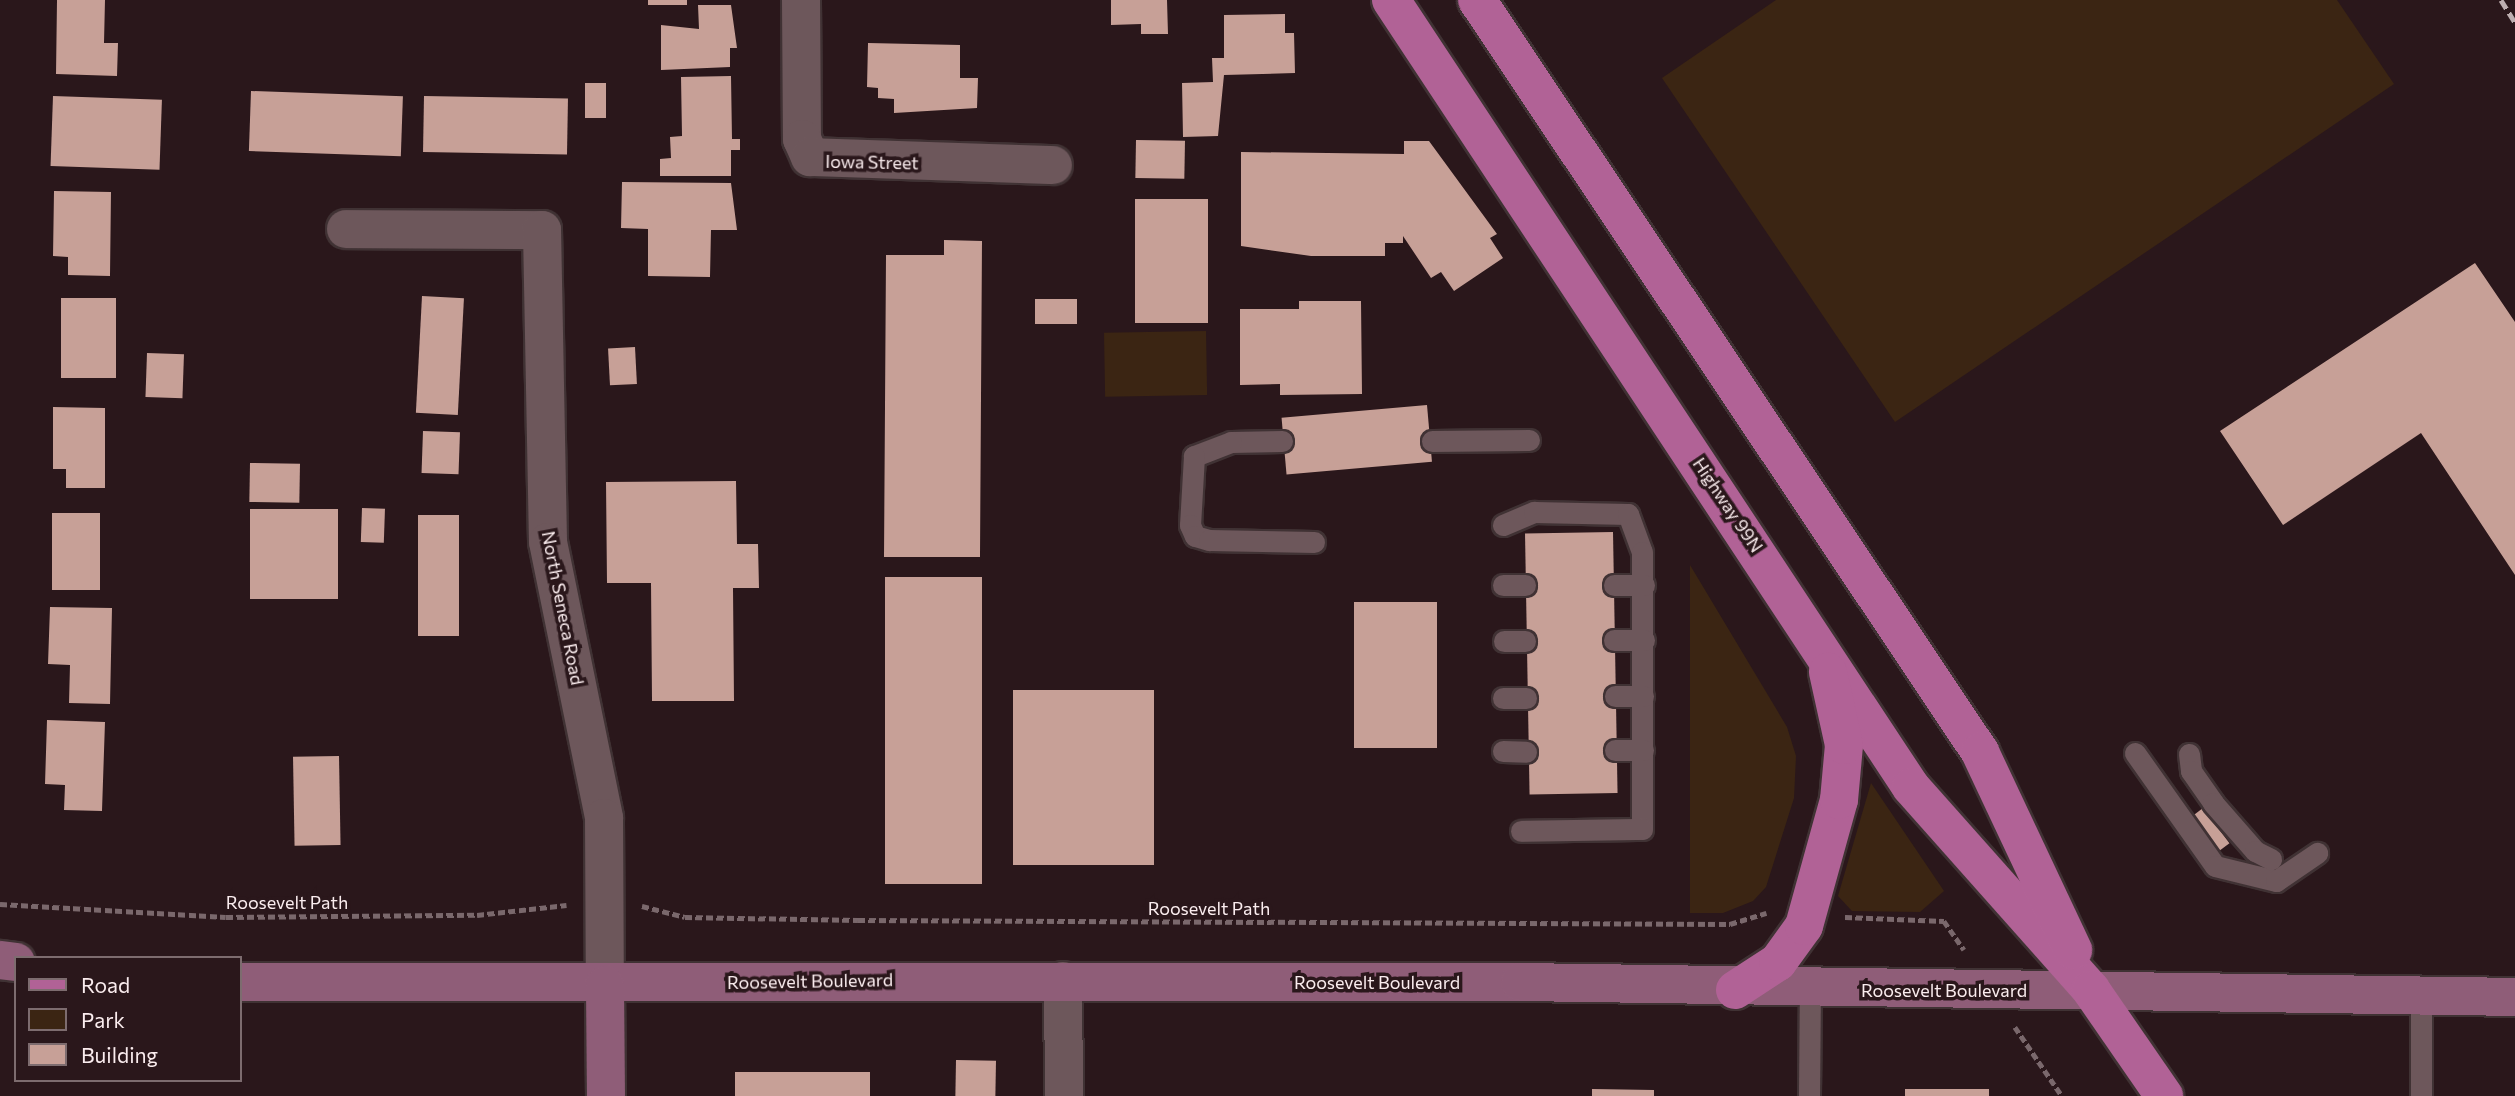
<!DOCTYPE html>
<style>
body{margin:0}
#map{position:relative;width:2515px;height:1096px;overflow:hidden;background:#2a171b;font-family:Commissioner,sans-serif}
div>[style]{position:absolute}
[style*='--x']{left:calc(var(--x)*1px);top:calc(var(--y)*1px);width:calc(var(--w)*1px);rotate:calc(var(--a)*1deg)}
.green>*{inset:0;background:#3b2513;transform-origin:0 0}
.building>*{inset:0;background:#c7a097;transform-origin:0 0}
.path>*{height:4.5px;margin-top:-2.25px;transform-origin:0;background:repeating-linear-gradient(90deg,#7a686c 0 7px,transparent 0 10.5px)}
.roads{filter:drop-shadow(2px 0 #403234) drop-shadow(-2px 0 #403234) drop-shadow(0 2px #403234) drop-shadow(0 -2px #403234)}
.lane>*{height:21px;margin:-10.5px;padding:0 10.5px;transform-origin:10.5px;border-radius:10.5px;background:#6d575b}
.street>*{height:38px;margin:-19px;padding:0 19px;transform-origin:19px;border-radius:19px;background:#6d575b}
.secondary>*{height:38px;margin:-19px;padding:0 19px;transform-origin:19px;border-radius:19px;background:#8f5d78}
.primary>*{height:38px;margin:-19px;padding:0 19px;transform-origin:19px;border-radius:19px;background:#b16296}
.rail>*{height:5px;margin-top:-2.5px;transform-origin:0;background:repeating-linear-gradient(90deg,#bdaeb0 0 10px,transparent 0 15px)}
span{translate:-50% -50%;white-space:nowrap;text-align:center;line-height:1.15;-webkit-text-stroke:7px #2a171b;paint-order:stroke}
.street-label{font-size:18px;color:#faecee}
.legend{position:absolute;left:14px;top:956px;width:228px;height:126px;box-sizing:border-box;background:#2a171b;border:2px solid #7d6c6f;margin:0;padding:9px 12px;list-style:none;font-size:21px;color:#faecee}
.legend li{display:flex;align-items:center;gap:14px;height:35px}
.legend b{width:35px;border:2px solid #7d6c6f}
</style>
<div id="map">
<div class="green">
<div style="clip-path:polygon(1776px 0,2337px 0,2394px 84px,1895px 422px,1662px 78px)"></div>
<div style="left:1206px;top:331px;width:64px;height:102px;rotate:89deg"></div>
<div style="clip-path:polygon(1690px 565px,1787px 727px,1796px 756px,1794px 798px,1766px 887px,1753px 901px,1723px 913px,1690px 913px)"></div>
<div style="clip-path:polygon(1871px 783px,1944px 891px,1920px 912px,1852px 911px,1838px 896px)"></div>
</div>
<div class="building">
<div style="clip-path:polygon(57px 0,105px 0,104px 43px,118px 43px,117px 76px,56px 74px)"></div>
<div style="left:648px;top:0;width:39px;height:5px"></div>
<div style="clip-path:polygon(1111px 0,1167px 0,1168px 34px,1141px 34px,1141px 24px,1111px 25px)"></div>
<div style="clip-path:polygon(698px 5px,731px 5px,737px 48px,730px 48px,730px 67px,661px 70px,661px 25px,699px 29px)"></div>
<div style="clip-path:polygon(1285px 14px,1285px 33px,1294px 33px,1295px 73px,1224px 75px,1218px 136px,1183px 137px,1182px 83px,1213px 82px,1212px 58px,1224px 58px,1224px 15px)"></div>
<div style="clip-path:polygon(868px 43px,960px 45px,960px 78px,978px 78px,977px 108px,894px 113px,894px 99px,878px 98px,878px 88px,867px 87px)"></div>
<div style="clip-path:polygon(731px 76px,732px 139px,740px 139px,740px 150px,731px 150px,731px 176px,660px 176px,660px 159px,671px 158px,670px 137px,682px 136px,681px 77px)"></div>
<div style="left:585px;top:83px;width:21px;height:35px"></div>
<div style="left:251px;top:91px;width:152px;height:60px;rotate:2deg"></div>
<div style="left:53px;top:96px;width:109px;height:70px;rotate:2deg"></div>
<div style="left:424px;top:96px;width:144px;height:56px;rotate:1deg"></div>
<div style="left:1136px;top:140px;width:49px;height:38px;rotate:1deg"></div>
<div style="clip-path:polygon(1404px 141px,1429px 141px,1497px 234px,1490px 238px,1503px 258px,1454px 291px,1441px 272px,1431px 278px,1403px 236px,1403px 243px,1385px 243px,1385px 256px,1311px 256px,1241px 246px,1241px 152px,1404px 154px)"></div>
<div style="clip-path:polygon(622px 182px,731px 183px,737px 230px,711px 230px,710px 277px,648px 276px,648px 229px,621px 228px)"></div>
<div style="clip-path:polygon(54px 191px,111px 192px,110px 276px,68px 275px,68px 257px,53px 256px)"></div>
<div style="left:1135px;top:199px;width:73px;height:124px"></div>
<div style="clip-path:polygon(944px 240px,982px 241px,980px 557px,884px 557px,886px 255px,944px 255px)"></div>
<div style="clip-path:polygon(2475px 263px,2515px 322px,2515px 575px,2421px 433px,2283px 525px,2220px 431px)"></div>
<div style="left:422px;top:296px;width:42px;height:117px;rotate:3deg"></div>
<div style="left:61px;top:298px;width:55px;height:80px"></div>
<div style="left:1035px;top:299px;width:42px;height:25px"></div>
<div style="clip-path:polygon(1299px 301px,1361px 301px,1362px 394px,1280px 395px,1280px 384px,1240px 385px,1240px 309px,1299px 309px)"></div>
<div style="left:635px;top:347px;width:37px;height:27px;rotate:87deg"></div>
<div style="left:147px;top:353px;width:37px;height:44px;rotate:2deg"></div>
<div style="left:1427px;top:405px;width:57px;height:146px;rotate:85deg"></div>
<div style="clip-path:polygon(53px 407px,105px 408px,105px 488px,66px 488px,66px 469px,53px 469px)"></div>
<div style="left:423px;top:431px;width:37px;height:42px;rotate:2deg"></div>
<div style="left:250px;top:463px;width:50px;height:39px;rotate:1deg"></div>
<div style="clip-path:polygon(736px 481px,737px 544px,758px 544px,759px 588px,733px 588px,734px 701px,652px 701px,651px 583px,607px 583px,606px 482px)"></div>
<div style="left:362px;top:508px;width:23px;height:34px;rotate:2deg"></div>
<div style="left:250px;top:509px;width:88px;height:90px"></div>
<div style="left:100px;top:513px;width:77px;height:48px;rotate:90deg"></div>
<div style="left:418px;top:515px;width:41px;height:121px"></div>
<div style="left:1613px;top:532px;width:261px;height:88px;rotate:89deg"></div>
<div style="left:885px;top:577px;width:97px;height:307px"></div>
<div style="left:1354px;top:602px;width:83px;height:146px"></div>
<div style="clip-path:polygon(50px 607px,112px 608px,110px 704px,69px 703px,70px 665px,48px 664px)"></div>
<div style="left:1013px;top:690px;width:141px;height:175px"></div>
<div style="clip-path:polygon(47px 720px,105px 722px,102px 811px,64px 810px,65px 785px,45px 784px)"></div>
<div style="left:339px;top:756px;width:89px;height:46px;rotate:89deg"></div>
<div style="left:2203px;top:808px;width:44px;height:16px;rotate:53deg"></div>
<div style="left:956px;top:1060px;width:40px;height:36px;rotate:1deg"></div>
<div style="left:735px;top:1072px;width:135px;height:24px"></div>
<div style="clip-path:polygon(1592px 1089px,1654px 1090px,1654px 1096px,1592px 1096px)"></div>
<div style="left:1905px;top:1089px;width:84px;height:7px"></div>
</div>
<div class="path">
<div style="--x:0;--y:904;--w:226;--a:3.3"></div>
<div style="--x:226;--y:917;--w:251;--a:-0.5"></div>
<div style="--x:477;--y:915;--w:90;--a:-6.4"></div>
<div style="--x:642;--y:906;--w:44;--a:14.3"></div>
<div style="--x:685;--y:917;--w:173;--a:1"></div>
<div style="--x:858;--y:920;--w:872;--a:0.26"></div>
<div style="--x:1730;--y:924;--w:38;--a:-17"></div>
<div style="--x:1845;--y:917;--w:99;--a:2.3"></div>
<div style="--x:1944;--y:921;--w:35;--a:55"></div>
<div style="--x:2015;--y:1027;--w:83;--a:55.7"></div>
</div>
<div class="roads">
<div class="lane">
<div style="--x:1282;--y:441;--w:51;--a:178.9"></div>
<div style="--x:1231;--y:442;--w:40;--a:159"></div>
<div style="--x:1194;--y:456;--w:69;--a:93.3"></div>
<div style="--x:1190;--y:525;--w:12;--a:66"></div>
<div style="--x:1195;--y:536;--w:15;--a:16"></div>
<div style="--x:1209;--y:540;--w:105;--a:1.1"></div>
<div style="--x:1432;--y:441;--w:97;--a:-0.6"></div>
<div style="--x:1503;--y:525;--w:34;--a:-23"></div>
<div style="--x:1534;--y:512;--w:94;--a:1.2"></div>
<div style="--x:1628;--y:514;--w:40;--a:69.8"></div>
<div style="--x:1642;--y:552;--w:277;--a:90"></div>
<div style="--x:1642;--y:829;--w:121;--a:179.1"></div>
<div style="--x:1503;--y:585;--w:22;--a:0"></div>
<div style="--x:1614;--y:585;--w:30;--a:0"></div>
<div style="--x:1614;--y:640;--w:30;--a:0"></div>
<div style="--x:1504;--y:641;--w:21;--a:0"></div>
<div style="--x:1615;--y:696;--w:28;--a:0"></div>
<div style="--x:1503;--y:698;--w:23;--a:0"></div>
<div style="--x:1615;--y:750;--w:28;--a:0"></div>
<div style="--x:1503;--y:751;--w:23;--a:2"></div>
<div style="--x:2135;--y:753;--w:138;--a:54.7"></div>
<div style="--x:2215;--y:866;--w:63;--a:13.8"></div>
<div style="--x:2276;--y:881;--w:50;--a:-34.3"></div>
<div style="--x:2189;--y:754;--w:17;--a:83"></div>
<div style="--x:2191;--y:771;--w:39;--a:55"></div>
<div style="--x:2213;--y:803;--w:64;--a:48.8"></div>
<div style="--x:2255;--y:851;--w:18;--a:27"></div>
<div style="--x:2421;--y:996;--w:100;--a:90"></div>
<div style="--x:1809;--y:1096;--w:105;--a:-89.5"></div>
</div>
<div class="street">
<div style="--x:801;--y:0;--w:139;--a:89.6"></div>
<div style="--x:802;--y:139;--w:20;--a:66"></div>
<div style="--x:810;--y:157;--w:243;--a:1.9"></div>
<div style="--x:346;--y:229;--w:196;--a:0.3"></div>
<div style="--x:542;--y:230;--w:312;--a:88.9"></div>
<div style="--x:548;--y:542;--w:282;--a:78.5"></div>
<div style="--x:604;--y:818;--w:167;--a:89.7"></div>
<div style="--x:1063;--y:981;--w:115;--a:89.5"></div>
</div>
<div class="secondary">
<div style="--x:0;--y:960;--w:16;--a:7"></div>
<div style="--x:240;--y:982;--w:1280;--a:0"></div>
<div style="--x:1520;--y:982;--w:995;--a:0.86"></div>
<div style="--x:605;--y:985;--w:111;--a:89.5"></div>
</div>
<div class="primary">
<div style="--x:1391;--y:0;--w:943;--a:56.55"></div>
<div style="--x:1911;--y:787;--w:271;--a:48.4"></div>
<div style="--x:2091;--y:990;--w:129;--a:55.4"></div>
<div style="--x:1477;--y:0;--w:905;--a:56.22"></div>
<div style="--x:1980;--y:752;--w:219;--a:64.8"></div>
<div style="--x:1735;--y:990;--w:51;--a:-33.1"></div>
<div style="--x:1778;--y:962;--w:44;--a:-54.2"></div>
<div style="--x:1804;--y:926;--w:131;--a:-74.5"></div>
<div style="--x:1839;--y:800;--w:55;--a:-84.8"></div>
<div style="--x:1844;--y:745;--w:75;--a:-102.4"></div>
</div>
</div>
<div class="rail">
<div style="--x:2501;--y:0;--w:26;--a:58"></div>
</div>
<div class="street-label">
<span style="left:872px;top:162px;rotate:1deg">Iowa Street</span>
<span style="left:1728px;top:505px;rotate:56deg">Highway 99N</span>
<span style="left:563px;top:608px;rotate:79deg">North Seneca Road</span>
<span style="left:287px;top:902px">Roosevelt Path</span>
<span style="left:1209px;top:908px">Roosevelt Path</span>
<span style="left:810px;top:981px;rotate:-1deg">Roosevelt Boulevard</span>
<span style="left:1377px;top:982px">Roosevelt Boulevard</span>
<span style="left:1944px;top:990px">Roosevelt Boulevard</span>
</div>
<ul class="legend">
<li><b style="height:9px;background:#b16296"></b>Road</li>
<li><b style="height:19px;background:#3b2513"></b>Park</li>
<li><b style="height:19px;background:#c7a097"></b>Building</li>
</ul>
</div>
